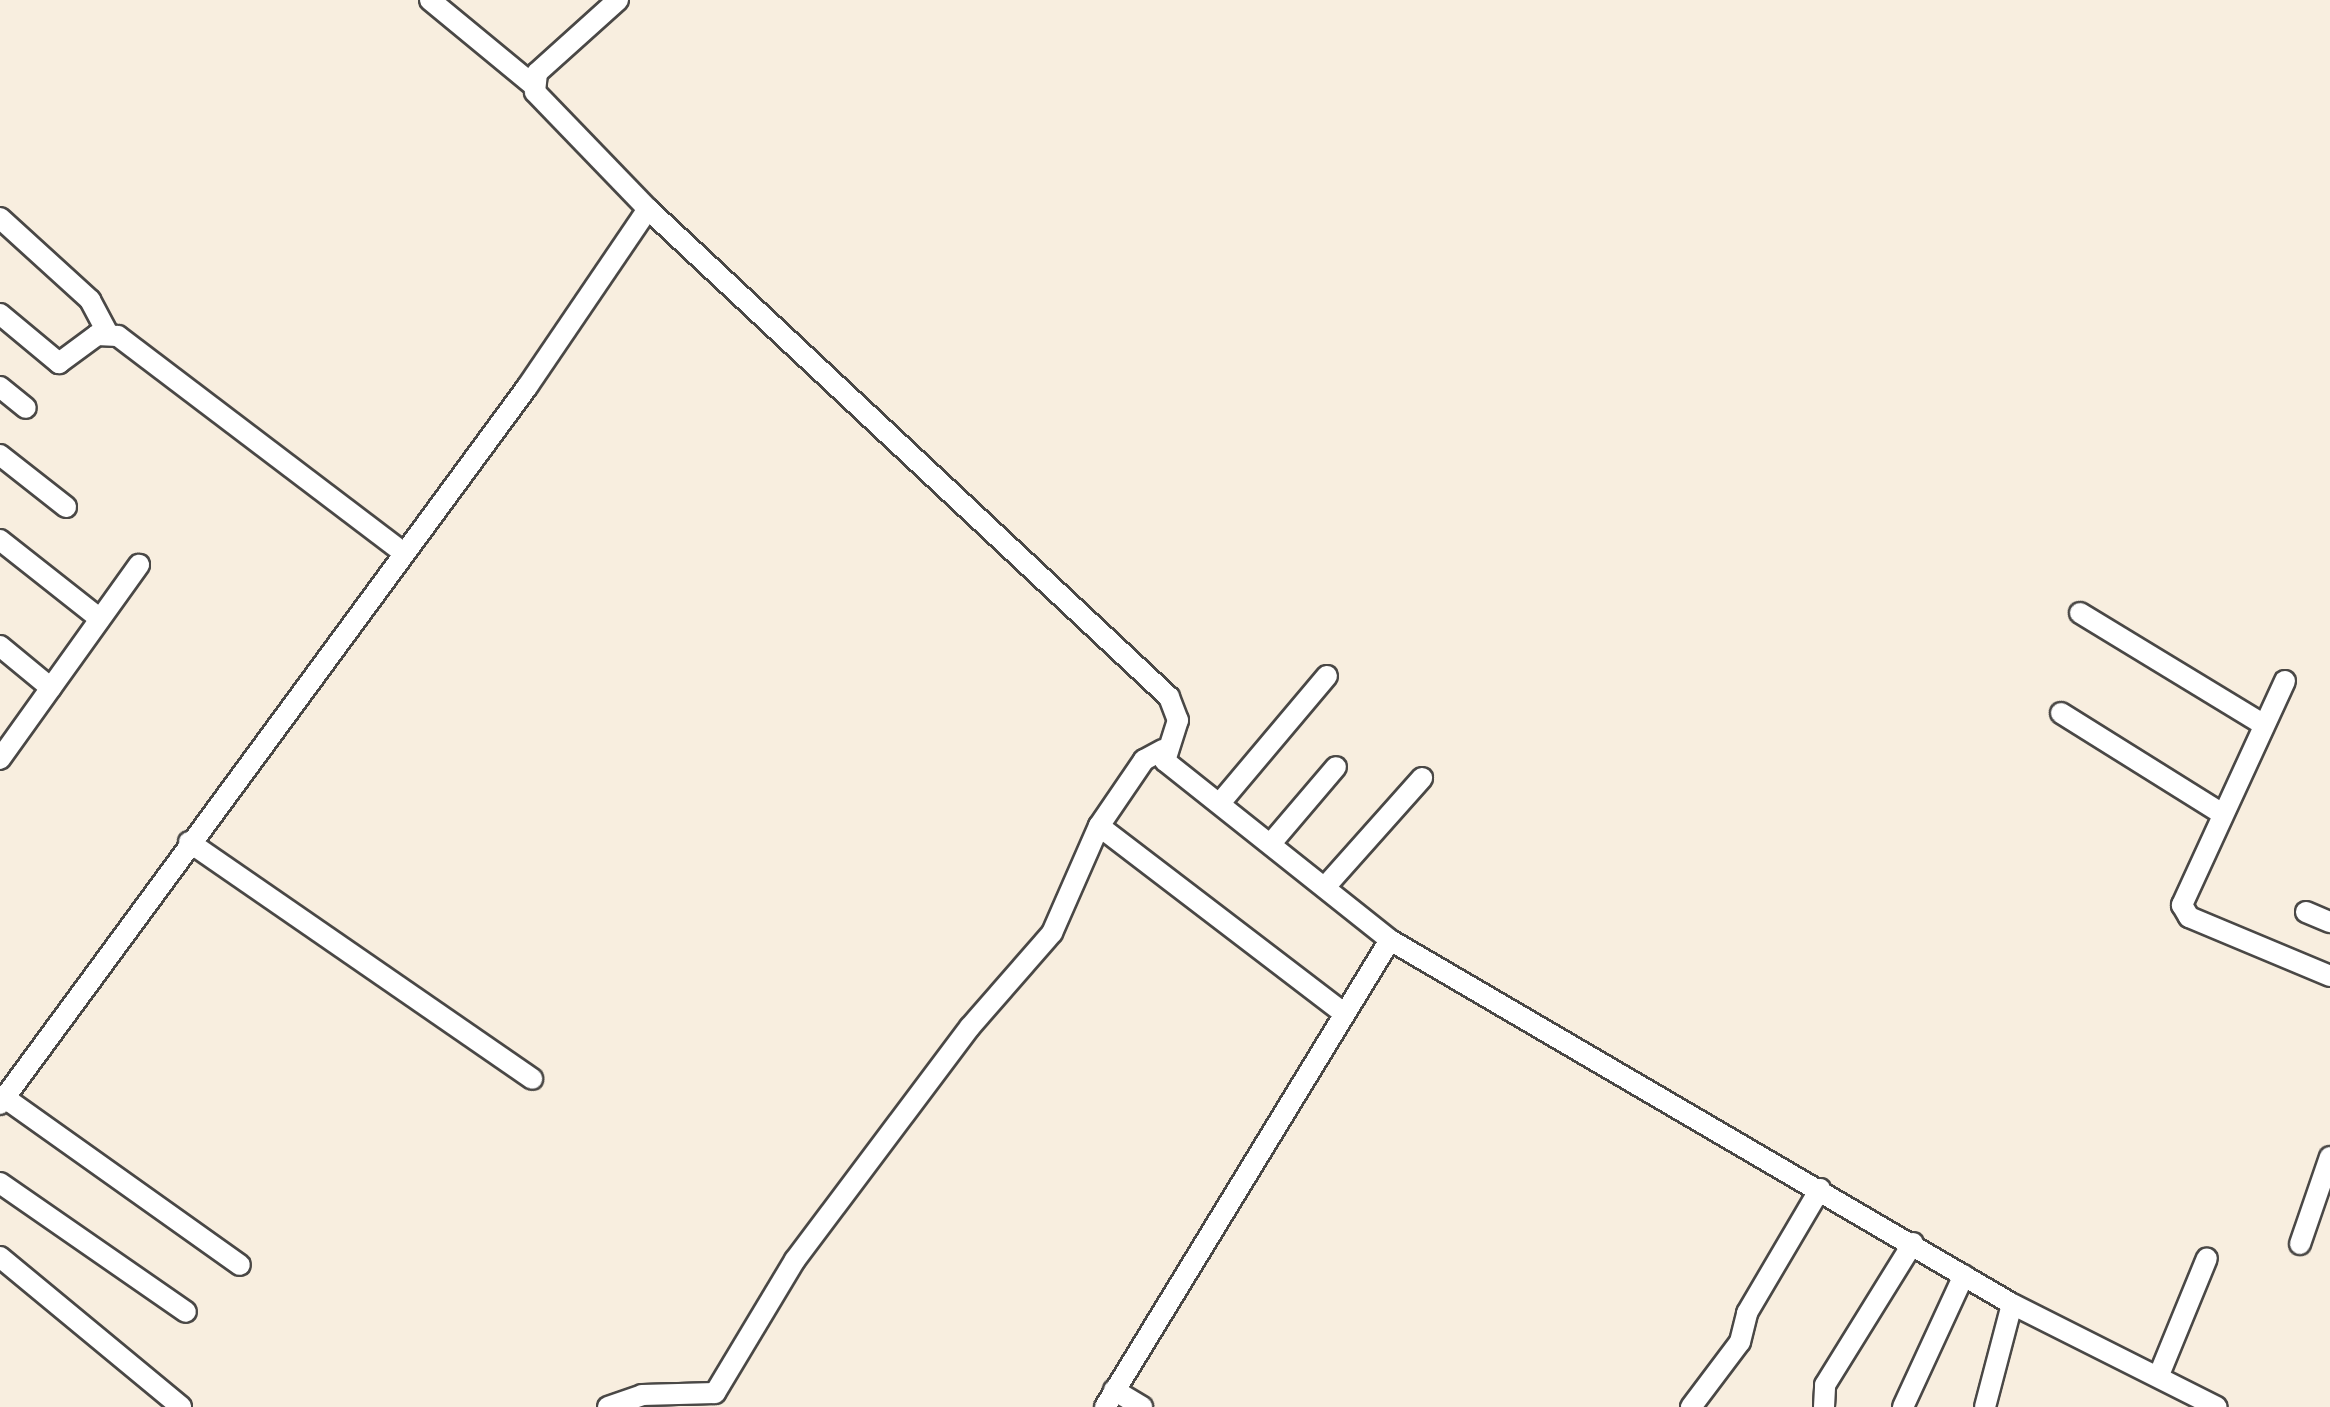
<!DOCTYPE html>
<style>
body{margin:0}
#map{position:relative;width:2330px;height:1407px;overflow:hidden;background:#f8eedf;font-family:"IM FELL Double Pica",serif}
div>[style]{position:absolute}
[style*='--x']{left:calc(var(--x)*1px);top:calc(var(--y)*1px);width:calc(var(--w)*1px);rotate:calc(var(--a)*1deg)}
.roads{filter:drop-shadow(2px 0 #4a4846) drop-shadow(-2px 0 #4a4846) drop-shadow(0 2px #4a4846) drop-shadow(0 -2px #4a4846)}
.street>*{height:20px;margin:-10px;padding:0 10px;transform-origin:10px;border-radius:10px;background:#fff}
span{translate:-50% -50%;white-space:nowrap;text-align:center;line-height:1.15;-webkit-text-stroke:7px #fff;paint-order:stroke}
</style>
<div id="map">
<div class="roads">
<div class="street">
<div style="--x:430;--y:0;--w:134;--a:39.5"></div>
<div style="--x:618;--y:0;--w:109;--a:138"></div>
<div style="--x:537;--y:73;--w:19;--a:96"></div>
<div style="--x:535;--y:92;--w:163;--a:46"></div>
<div style="--x:648;--y:209;--w:714;--a:43.13"></div>
<div style="--x:1169;--y:697;--w:25;--a:69"></div>
<div style="--x:1178;--y:720;--w:43;--a:107.6"></div>
<div style="--x:1165;--y:761;--w:288;--a:38.5"></div>
<div style="--x:1390;--y:940;--w:721;--a:30.34"></div>
<div style="--x:2012;--y:1304;--w:229;--a:26.7"></div>
<div style="--x:0;--y:218;--w:122;--a:42.3"></div>
<div style="--x:90;--y:300;--w:38;--a:62"></div>
<div style="--x:0;--y:314;--w:77;--a:39.7"></div>
<div style="--x:59;--y:363;--w:47;--a:-36.4"></div>
<div style="--x:97;--y:335;--w:21;--a:3"></div>
<div style="--x:118;--y:336;--w:359;--a:37.2"></div>
<div style="--x:0;--y:387;--w:33;--a:39"></div>
<div style="--x:0;--y:455;--w:84;--a:38.2"></div>
<div style="--x:0;--y:540;--w:127;--a:38.3"></div>
<div style="--x:2080;--y:613;--w:215;--a:31.3"></div>
<div style="--x:0;--y:646;--w:66;--a:39.5"></div>
<div style="--x:2285;--y:681;--w:247;--a:114.7"></div>
<div style="--x:2182;--y:905;--w:14;--a:60"></div>
<div style="--x:2189;--y:917;--w:153;--a:22.7"></div>
<div style="--x:2061;--y:713;--w:189;--a:32"></div>
<div style="--x:0;--y:759;--w:239;--a:-54.4"></div>
<div style="--x:1220;--y:803;--w:166;--a:-49.9"></div>
<div style="--x:1099;--y:826;--w:305;--a:37.4"></div>
<div style="--x:1273;--y:841;--w:97;--a:-49.6"></div>
<div style="--x:189;--y:842;--w:417;--a:34.6"></div>
<div style="--x:1325;--y:887;--w:146;--a:-48.3"></div>
<div style="--x:2306;--y:912;--w:26;--a:23"></div>
<div style="--x:5;--y:1098;--w:288;--a:35.4"></div>
<div style="--x:0;--y:1104;--w:890;--a:-53.68"></div>
<div style="--x:527;--y:387;--w:215;--a:-55.8"></div>
<div style="--x:0;--y:1183;--w:226;--a:34.7"></div>
<div style="--x:2300;--y:1244;--w:92;--a:-71"></div>
<div style="--x:0;--y:1257;--w:235;--a:39.6"></div>
<div style="--x:2159;--y:1375;--w:126;--a:-67.7"></div>
<div style="--x:1114;--y:1390;--w:33;--a:31"></div>
<div style="--x:608;--y:1407;--w:36;--a:-19"></div>
<div style="--x:642;--y:1395;--w:73;--a:-1.6"></div>
<div style="--x:715;--y:1393;--w:155;--a:-59"></div>
<div style="--x:795;--y:1260;--w:291;--a:-53.1"></div>
<div style="--x:970;--y:1027;--w:125;--a:-48.9"></div>
<div style="--x:1052;--y:933;--w:117;--a:-66.3"></div>
<div style="--x:1099;--y:826;--w:80;--a:-55.7"></div>
<div style="--x:1144;--y:760;--w:21;--a:-28"></div>
<div style="--x:1105;--y:1407;--w:547;--a:-58.61"></div>
<div style="--x:1691;--y:1407;--w:81;--a:-53"></div>
<div style="--x:1740;--y:1342;--w:30;--a:-76"></div>
<div style="--x:1747;--y:1313;--w:144;--a:-59.5"></div>
<div style="--x:1824;--y:1407;--w:22;--a:-87"></div>
<div style="--x:1825;--y:1385;--w:167;--a:-58.2"></div>
<div style="--x:1903;--y:1407;--w:145;--a:-65.2"></div>
<div style="--x:1985;--y:1407;--w:106;--a:-75.3"></div>
</div>
</div>
</div>
